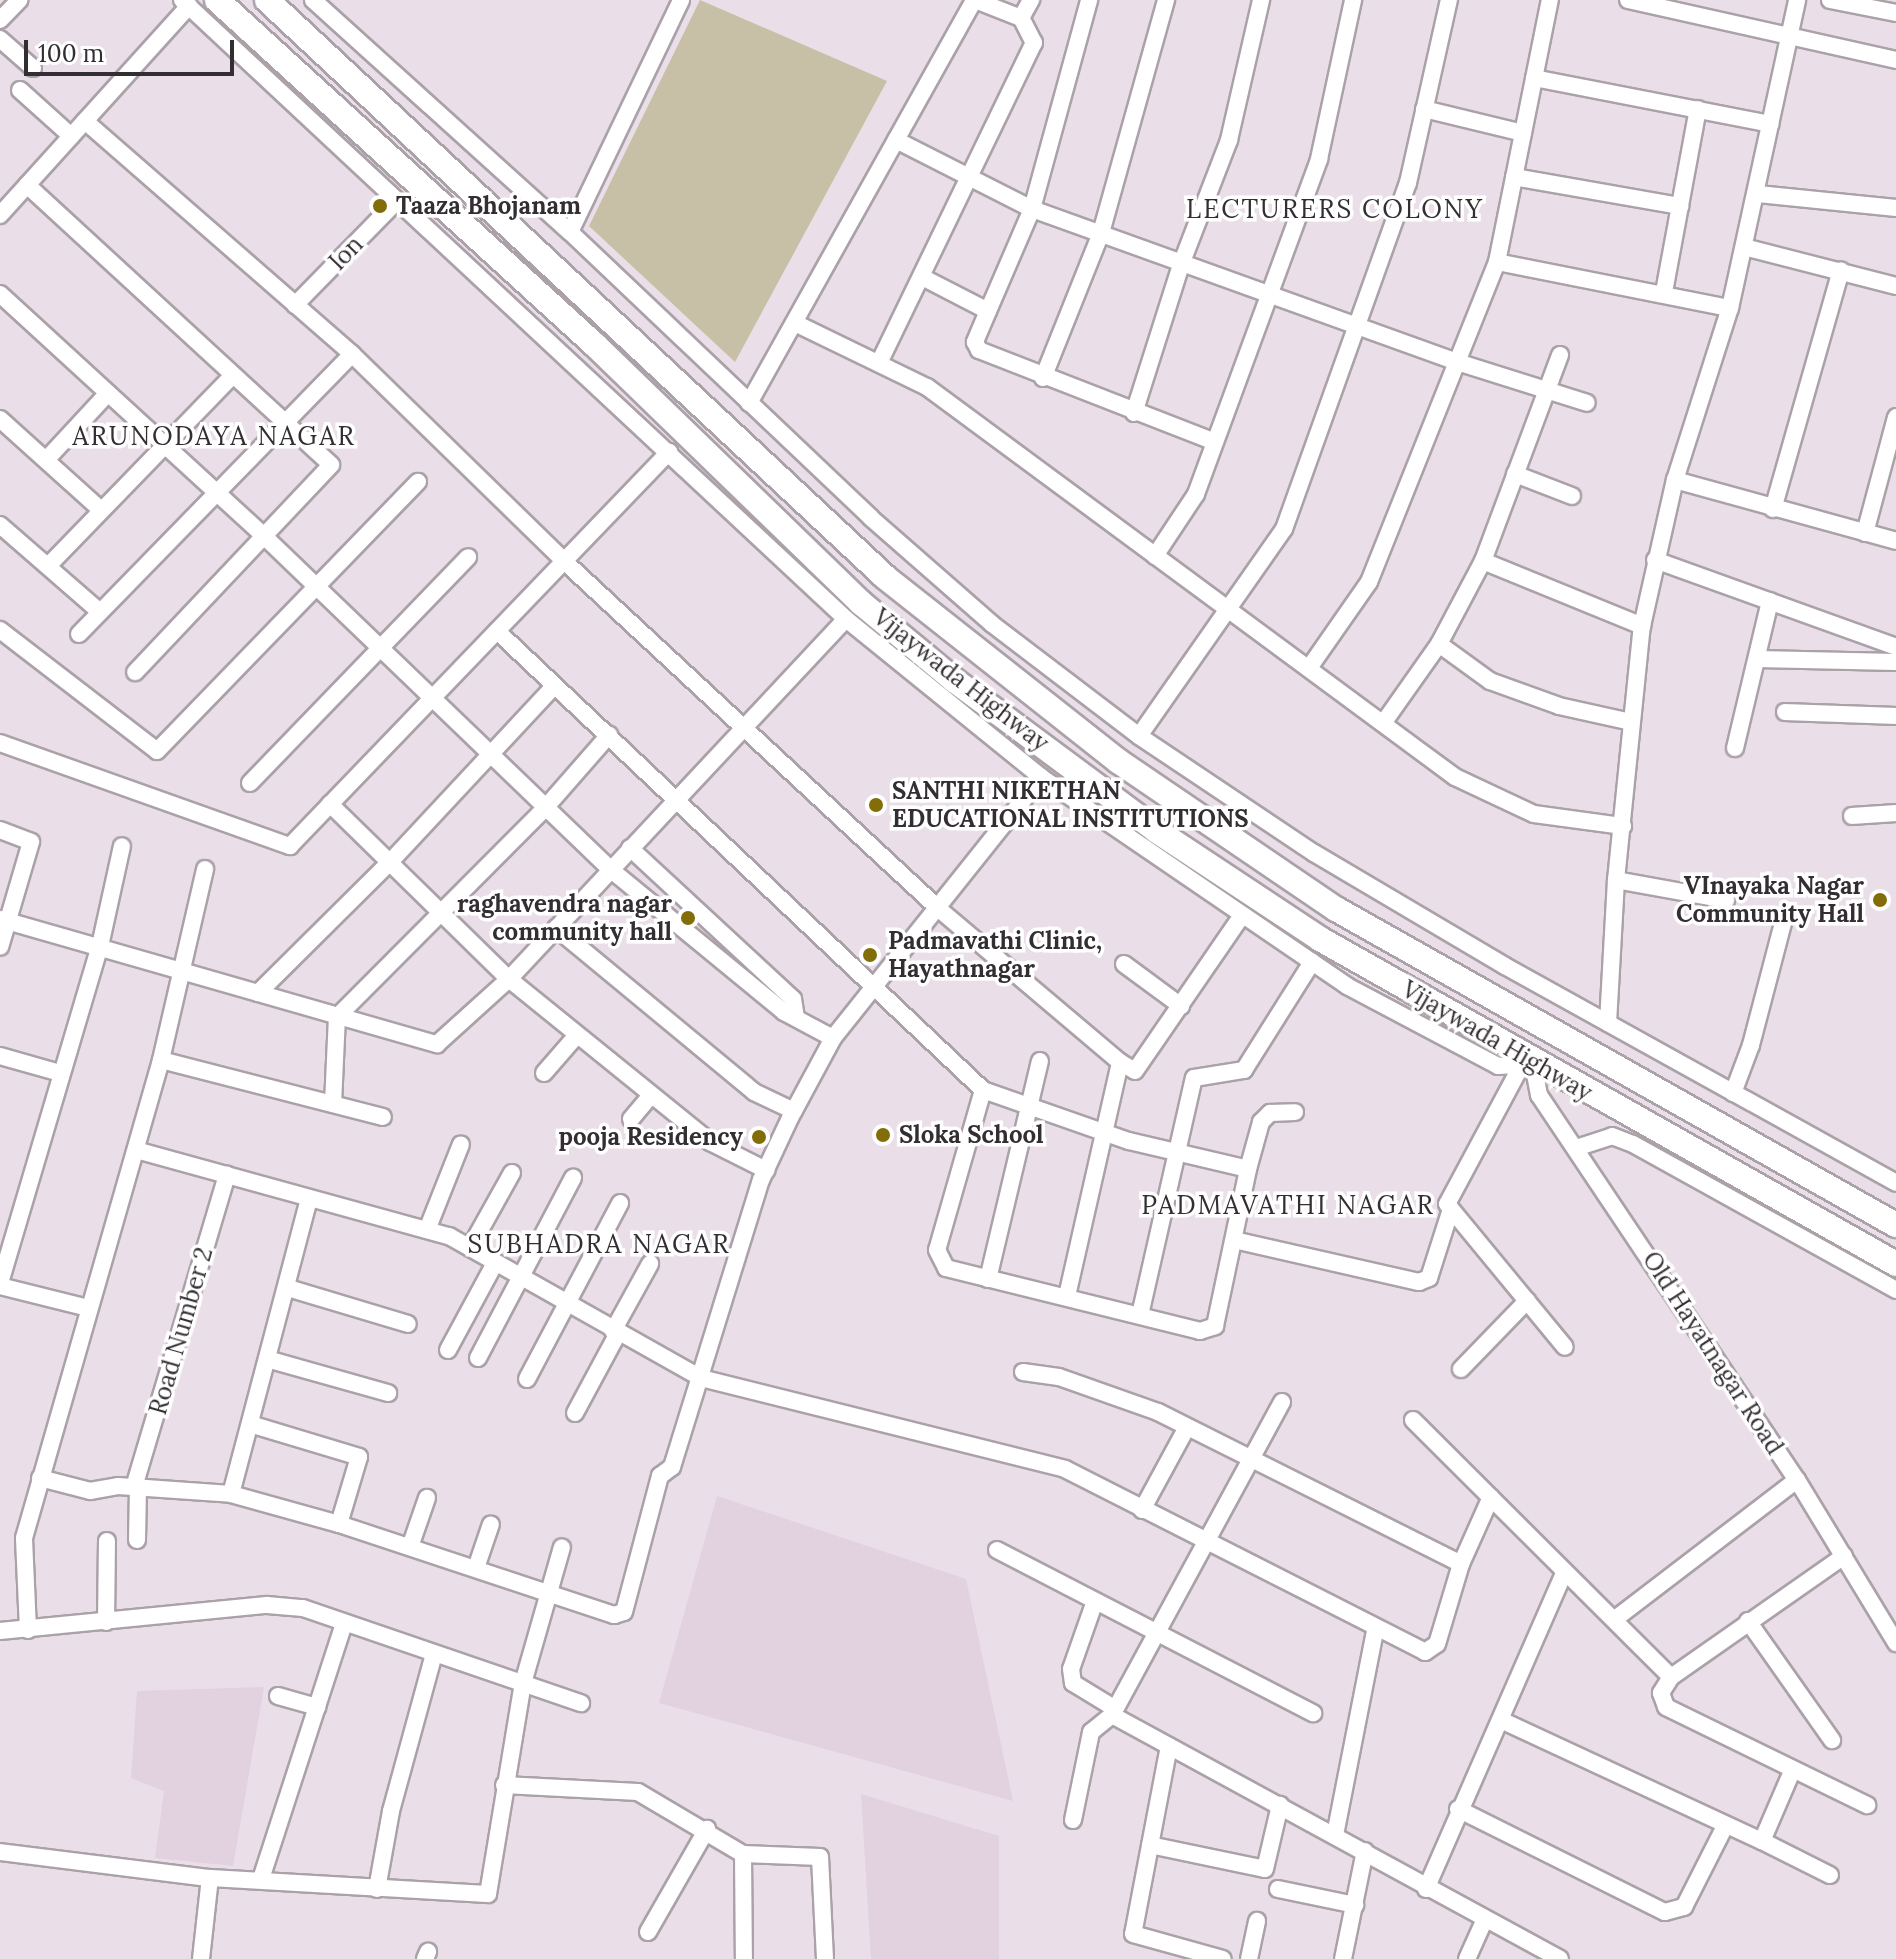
<!DOCTYPE html>
<style>
body{margin:0}
#map{position:relative;width:1896px;height:1959px;overflow:hidden;background:#eadfe8;font-family:Lora,serif}
div>[style]{position:absolute}
[style*='--x']{left:calc(var(--x)*1px);top:calc(var(--y)*1px);width:calc(var(--w)*1px);rotate:calc(var(--a)*1deg)}
.built>*{inset:0;background:#e2d1df}
.green>*{inset:0;background:#c7c0a7}
.roads{filter:drop-shadow(2px 0 #aba1a9) drop-shadow(-2px 0 #aba1a9) drop-shadow(0 2px #aba1a9) drop-shadow(0 -2px #aba1a9)}
.minor>*{height:16px;margin:-8px;padding:0 8px;transform-origin:8px;border-radius:8px;background:#fff}
.highway>*{height:24px;margin:-12px;padding:0 12px;transform-origin:12px;border-radius:12px;background:#fff}
.dots>*{width:22px;height:22px;translate:-50% -50%;box-sizing:border-box;border:4px solid #fff;border-radius:50%}
span{translate:-50% -50%;white-space:nowrap;text-align:center;line-height:1.15;-webkit-text-stroke:7px #fff;paint-order:stroke}
.poi-label{font-size:24px;color:#332e32;font-weight:700}
.left{translate:0 -50%;text-align:left}
.right{translate:-100% -50%;text-align:right}
.street-label{font-size:24px;color:#332e32}
.neighbourhood-label{font-size:26px;color:#332e32;letter-spacing:2px}
.scale{position:absolute;left:24px;top:40px;width:210px;height:36px;box-sizing:border-box;border:4px solid #332e32;border-top:0;padding-left:10px;font-size:24px;line-height:28px;white-space:nowrap;color:#332e32;-webkit-text-stroke:6px #fff;paint-order:stroke}
</style>
<div id="map">
<div class="built">
<div style="clip-path:polygon(717px 1496px,966px 1579px,1013px 1801px,659px 1703px)"></div>
<div style="clip-path:polygon(264px 1687px,233px 1866px,155px 1858px,164px 1791px,131px 1778px,137px 1691px)"></div>
<div style="clip-path:polygon(861px 1794px,999px 1836px,999px 1959px,871px 1959px)"></div>
</div>
<div class="green">
<div style="clip-path:polygon(700px 0,887px 81px,735px 362px,589px 226px)"></div>
</div>
<div class="roads">
<div class="minor">
<div style="--x:182;--y:0;--w:908;--a:42.99"></div>
<div style="--x:846;--y:619;--w:251;--a:39"></div>
<div style="--x:1041;--y:777;--w:371;--a:34.3"></div>
<div style="--x:1347;--y:986;--w:171;--a:27.9"></div>
<div style="--x:1498;--y:1066;--w:35;--a:-3"></div>
<div style="--x:1533;--y:1064;--w:32;--a:79"></div>
<div style="--x:1539;--y:1095;--w:463;--a:56.2"></div>
<div style="--x:1797;--y:1480;--w:191;--a:58.7"></div>
<div style="--x:313;--y:0;--w:346;--a:42.1"></div>
<div style="--x:570;--y:232;--w:415;--a:43.5"></div>
<div style="--x:871;--y:518;--w:161;--a:41.2"></div>
<div style="--x:992;--y:624;--w:185;--a:37.3"></div>
<div style="--x:1139;--y:736;--w:211;--a:33.8"></div>
<div style="--x:1314;--y:853;--w:222;--a:30.6"></div>
<div style="--x:1505;--y:966;--w:447;--a:29"></div>
<div style="--x:1628;--y:0;--w:275;--a:12.6"></div>
<div style="--x:1830;--y:0;--w:67;--a:11.1"></div>
<div style="--x:1021;--y:18;--w:21;--a:-61"></div>
<div style="--x:0;--y:20;--w:28;--a:-46"></div>
<div style="--x:0;--y:39;--w:44;--a:41.3"></div>
<div style="--x:1534;--y:78;--w:241;--a:11"></div>
<div style="--x:20;--y:90;--w:69;--a:42"></div>
<div style="--x:1424;--y:109;--w:102;--a:13.6"></div>
<div style="--x:85;--y:121;--w:354;--a:41.1"></div>
<div style="--x:352;--y:354;--w:296;--a:44.3"></div>
<div style="--x:564;--y:561;--w:513;--a:42.87"></div>
<div style="--x:940;--y:910;--w:236;--a:40.2"></div>
<div style="--x:1120;--y:1062;--w:17;--a:31"></div>
<div style="--x:1135;--y:1071;--w:187;--a:-55.5"></div>
<div style="--x:896;--y:140;--w:153;--a:26.9"></div>
<div style="--x:1032;--y:209;--w:449;--a:19.8"></div>
<div style="--x:1454;--y:361;--w:139;--a:17.5"></div>
<div style="--x:1514;--y:177;--w:169;--a:9.9"></div>
<div style="--x:27;--y:185;--w:413;--a:42.6"></div>
<div style="--x:331;--y:465;--w:285;--a:133.4"></div>
<div style="--x:1758;--y:194;--w:139;--a:5.8"></div>
<div style="--x:0;--y:215;--w:282;--a:-47.9"></div>
<div style="--x:570;--y:232;--w:257;--a:-64.4"></div>
<div style="--x:1744;--y:247;--w:157;--a:14.4"></div>
<div style="--x:1497;--y:262;--w:237;--a:11.2"></div>
<div style="--x:922;--y:277;--w:74;--a:27.3"></div>
<div style="--x:988;--y:311;--w:34;--a:113"></div>
<div style="--x:975;--y:342;--w:9;--a:63"></div>
<div style="--x:979;--y:350;--w:253;--a:21.3"></div>
<div style="--x:1664;--y:292;--w:186;--a:-79.5"></div>
<div style="--x:0;--y:294;--w:358;--a:42.5"></div>
<div style="--x:264;--y:536;--w:480;--a:43.9"></div>
<div style="--x:610;--y:869;--w:225;--a:39.4"></div>
<div style="--x:784;--y:1012;--w:55;--a:28"></div>
<div style="--x:295;--y:305;--w:146;--a:-45.6"></div>
<div style="--x:988;--y:311;--w:111;--a:-66.7"></div>
<div style="--x:1032;--y:209;--w:217;--a:-74.7"></div>
<div style="--x:797;--y:324;--w:144;--a:25.9"></div>
<div style="--x:927;--y:387;--w:656;--a:36.45"></div>
<div style="--x:1455;--y:777;--w:87;--a:25.1"></div>
<div style="--x:1534;--y:814;--w:90;--a:7.7"></div>
<div style="--x:879;--y:363;--w:356;--a:-64.2"></div>
<div style="--x:1034;--y:43;--w:28;--a:-117"></div>
<div style="--x:1021;--y:18;--w:49;--a:-158.6"></div>
<div style="--x:1043;--y:378;--w:156;--a:-68.2"></div>
<div style="--x:1101;--y:233;--w:242;--a:-74.4"></div>
<div style="--x:749;--y:403;--w:462;--a:-60.8"></div>
<div style="--x:1134;--y:413;--w:158;--a:-72.4"></div>
<div style="--x:1182;--y:262;--w:131;--a:-68.9"></div>
<div style="--x:1229;--y:140;--w:144;--a:-77.1"></div>
<div style="--x:0;--y:419;--w:135;--a:42"></div>
<div style="--x:46;--y:460;--w:91;--a:-47.2"></div>
<div style="--x:1515;--y:474;--w:61;--a:21.1"></div>
<div style="--x:1675;--y:480;--w:229;--a:15.4"></div>
<div style="--x:1773;--y:509;--w:248;--a:-74.1"></div>
<div style="--x:0;--y:525;--w:131;--a:41"></div>
<div style="--x:1865;--y:533;--w:120;--a:-75"></div>
<div style="--x:1155;--y:556;--w:74;--a:-56.5"></div>
<div style="--x:1196;--y:494;--w:357;--a:-69.8"></div>
<div style="--x:1319;--y:159;--w:163;--a:-77.9"></div>
<div style="--x:1655;--y:560;--w:256;--a:19.8"></div>
<div style="--x:1483;--y:561;--w:172;--a:22.2"></div>
<div style="--x:48;--y:566;--w:266;--a:-45.9"></div>
<div style="--x:0;--y:630;--w:198;--a:37.6"></div>
<div style="--x:157;--y:751;--w:375;--a:-45.9"></div>
<div style="--x:497;--y:631;--w:668;--a:43.36"></div>
<div style="--x:983;--y:1090;--w:155;--a:19.3"></div>
<div style="--x:1129;--y:1141;--w:122;--a:13.2"></div>
<div style="--x:1248;--y:1169;--w:49;--a:-74.5"></div>
<div style="--x:1261;--y:1122;--w:13;--a:-45"></div>
<div style="--x:1270;--y:1113;--w:25;--a:-2"></div>
<div style="--x:79;--y:634;--w:391;--a:-45.7"></div>
<div style="--x:1439;--y:644;--w:63;--a:36"></div>
<div style="--x:1490;--y:681;--w:73;--a:19.9"></div>
<div style="--x:1559;--y:706;--w:74;--a:12.5"></div>
<div style="--x:1757;--y:659;--w:139;--a:1.2"></div>
<div style="--x:1309;--y:668;--w:105;--a:-55.1"></div>
<div style="--x:1369;--y:582;--w:345;--a:-68.2"></div>
<div style="--x:1497;--y:262;--w:267;--a:-78.6"></div>
<div style="--x:1785;--y:712;--w:111;--a:2.1"></div>
<div style="--x:1384;--y:722;--w:95;--a:-54.8"></div>
<div style="--x:1439;--y:644;--w:94;--a:-62.1"></div>
<div style="--x:1483;--y:561;--w:220;--a:-69.5"></div>
<div style="--x:1139;--y:736;--w:253;--a:-55"></div>
<div style="--x:1284;--y:529;--w:368;--a:-70.3"></div>
<div style="--x:1408;--y:183;--w:188;--a:-77.4"></div>
<div style="--x:0;--y:743;--w:308;--a:19.6"></div>
<div style="--x:290;--y:846;--w:547;--a:-46.11"></div>
<div style="--x:1735;--y:748;--w:151;--a:-76.6"></div>
<div style="--x:250;--y:783;--w:314;--a:-46"></div>
<div style="--x:330;--y:804;--w:250;--a:44.4"></div>
<div style="--x:509;--y:979;--w:259;--a:39"></div>
<div style="--x:710;--y:1142;--w:63;--a:26.6"></div>
<div style="--x:1852;--y:816;--w:44;--a:-3.9"></div>
<div style="--x:0;--y:830;--w:33;--a:21"></div>
<div style="--x:31;--y:842;--w:109;--a:106.4"></div>
<div style="--x:630;--y:848;--w:222;--a:42.8"></div>
<div style="--x:793;--y:999;--w:18;--a:81"></div>
<div style="--x:1616;--y:880;--w:112;--a:10.3"></div>
<div style="--x:0;--y:919;--w:455;--a:16"></div>
<div style="--x:437;--y:1044;--w:97;--a:-42.1"></div>
<div style="--x:509;--y:979;--w:493;--a:-46.9"></div>
<div style="--x:556;--y:928;--w:257;--a:39.6"></div>
<div style="--x:754;--y:1092;--w:44;--a:25.4"></div>
<div style="--x:1124;--y:964;--w:71;--a:36.4"></div>
<div style="--x:258;--y:993;--w:187;--a:-44.8"></div>
<div style="--x:391;--y:861;--w:239;--a:-47"></div>
<div style="--x:1608;--y:1023;--w:143;--a:-86.8"></div>
<div style="--x:1616;--y:880;--w:255;--a:-84.2"></div>
<div style="--x:1642;--y:626;--w:150;--a:-77.3"></div>
<div style="--x:1675;--y:480;--w:181;--a:-72.3"></div>
<div style="--x:1730;--y:308;--w:315;--a:-77.7"></div>
<div style="--x:0;--y:1056;--w:62;--a:15.8"></div>
<div style="--x:161;--y:1060;--w:229;--a:14.4"></div>
<div style="--x:1520;--y:1068;--w:154;--a:118.2"></div>
<div style="--x:1447;--y:1204;--w:185;--a:50.5"></div>
<div style="--x:544;--y:1073;--w:50;--a:-49"></div>
<div style="--x:983;--y:1090;--w:166;--a:106"></div>
<div style="--x:937;--y:1250;--w:20;--a:63"></div>
<div style="--x:946;--y:1268;--w:262;--a:13.9"></div>
<div style="--x:1200;--y:1331;--w:16;--a:-18"></div>
<div style="--x:1215;--y:1326;--w:160;--a:-78.1"></div>
<div style="--x:1733;--y:1093;--w:51;--a:-69.4"></div>
<div style="--x:1751;--y:1045;--w:134;--a:-75.3"></div>
<div style="--x:333;--y:1104;--w:87;--a:-87.4"></div>
<div style="--x:337;--y:1017;--w:296;--a:-45.1"></div>
<div style="--x:546;--y:807;--w:96;--a:-48.8"></div>
<div style="--x:631;--y:1119;--w:30;--a:-50"></div>
<div style="--x:1576;--y:1148;--w:38;--a:-18"></div>
<div style="--x:1612;--y:1136;--w:22;--a:21"></div>
<div style="--x:1633;--y:1144;--w:301;--a:29"></div>
<div style="--x:136;--y:1150;--w:325;--a:15.4"></div>
<div style="--x:449;--y:1236;--w:289;--a:29.4"></div>
<div style="--x:701;--y:1378;--w:375;--a:14"></div>
<div style="--x:1065;--y:1469;--w:404;--a:26.9"></div>
<div style="--x:1425;--y:1652;--w:14;--a:-34"></div>
<div style="--x:1437;--y:1644;--w:84;--a:-73.3"></div>
<div style="--x:1461;--y:1564;--w:73;--a:-65.9"></div>
<div style="--x:427;--y:1230;--w:92;--a:-68.4"></div>
<div style="--x:1234;--y:1240;--w:190;--a:12.8"></div>
<div style="--x:1419;--y:1282;--w:11;--a:-22"></div>
<div style="--x:1429;--y:1278;--w:72;--a:-72.3"></div>
<div style="--x:470;--y:1248;--w:86;--a:-60.8"></div>
<div style="--x:988;--y:1279;--w:224;--a:-76.6"></div>
<div style="--x:0;--y:1283;--w:352;--a:-73.5"></div>
<div style="--x:100;--y:946;--w:102;--a:-77.6"></div>
<div style="--x:0;--y:1286;--w:91;--a:14"></div>
<div style="--x:288;--y:1288;--w:125;--a:16.7"></div>
<div style="--x:1067;--y:1296;--w:240;--a:-77.2"></div>
<div style="--x:1140;--y:1315;--w:243;--a:-77.2"></div>
<div style="--x:1194;--y:1078;--w:51;--a:-9.1"></div>
<div style="--x:1244;--y:1070;--w:128;--a:-57.8"></div>
<div style="--x:613;--y:1331;--w:77;--a:-61.1"></div>
<div style="--x:448;--y:1350;--w:99;--a:-61.6"></div>
<div style="--x:478;--y:1358;--w:204;--a:-62.2"></div>
<div style="--x:267;--y:1359;--w:126;--a:15.7"></div>
<div style="--x:1461;--y:1369;--w:95;--a:-45.9"></div>
<div style="--x:1023;--y:1372;--w:36;--a:8"></div>
<div style="--x:1059;--y:1377;--w:105;--a:19.5"></div>
<div style="--x:1158;--y:1412;--w:339;--a:26.6"></div>
<div style="--x:527;--y:1379;--w:199;--a:-62.1"></div>
<div style="--x:1282;--y:1402;--w:356;--a:118.5"></div>
<div style="--x:1112;--y:1715;--w:510;--a:28.57"></div>
<div style="--x:575;--y:1413;--w:91;--a:-61.7"></div>
<div style="--x:1413;--y:1420;--w:364;--a:44.9"></div>
<div style="--x:250;--y:1424;--w:114;--a:16.8"></div>
<div style="--x:359;--y:1457;--w:70;--a:106.6"></div>
<div style="--x:40;--y:1478;--w:52;--a:14.6"></div>
<div style="--x:90;--y:1491;--w:28;--a:-10"></div>
<div style="--x:118;--y:1486;--w:113;--a:4"></div>
<div style="--x:231;--y:1494;--w:112;--a:15.5"></div>
<div style="--x:339;--y:1524;--w:290;--a:18.3"></div>
<div style="--x:614;--y:1615;--w:10;--a:-17"></div>
<div style="--x:624;--y:1612;--w:141;--a:-75.2"></div>
<div style="--x:660;--y:1476;--w:15;--a:-37"></div>
<div style="--x:672;--y:1467;--w:300;--a:-72.8"></div>
<div style="--x:761;--y:1180;--w:68;--a:-64.9"></div>
<div style="--x:790;--y:1118;--w:91;--a:-61.7"></div>
<div style="--x:833;--y:1038;--w:334;--a:-51.4"></div>
<div style="--x:134;--y:1487;--w:326;--a:-73.4"></div>
<div style="--x:231;--y:1494;--w:306;--a:-75.2"></div>
<div style="--x:1142;--y:1510;--w:94;--a:-61.5"></div>
<div style="--x:137;--y:1540;--w:53;--a:-88.9"></div>
<div style="--x:410;--y:1547;--w:52;--a:-70.9"></div>
<div style="--x:997;--y:1550;--w:356;--a:27.3"></div>
<div style="--x:1844;--y:1556;--w:211;--a:145"></div>
<div style="--x:1671;--y:1677;--w:19;--a:122"></div>
<div style="--x:1661;--y:1693;--w:15;--a:70"></div>
<div style="--x:1666;--y:1707;--w:224;--a:26"></div>
<div style="--x:476;--y:1568;--w:46;--a:-71.2"></div>
<div style="--x:1095;--y:1601;--w:72;--a:109.4"></div>
<div style="--x:1071;--y:1669;--w:14;--a:82"></div>
<div style="--x:1073;--y:1683;--w:48;--a:31.4"></div>
<div style="--x:1615;--y:1619;--w:229;--a:-37.4"></div>
<div style="--x:1748;--y:1621;--w:146;--a:54.8"></div>
<div style="--x:106;--y:1622;--w:81;--a:-89.3"></div>
<div style="--x:28;--y:1630;--w:92;--a:-92.5"></div>
<div style="--x:24;--y:1538;--w:497;--a:-74"></div>
<div style="--x:161;--y:1060;--w:196;--a:-77"></div>
<div style="--x:0;--y:1631;--w:268;--a:-5.6"></div>
<div style="--x:267;--y:1605;--w:36;--a:5"></div>
<div style="--x:303;--y:1608;--w:294;--a:18.9"></div>
<div style="--x:278;--y:1696;--w:41;--a:15.8"></div>
<div style="--x:1503;--y:1721;--w:285;--a:24.9"></div>
<div style="--x:1762;--y:1841;--w:78;--a:-66.7"></div>
<div style="--x:1169;--y:1746;--w:191;--a:100.8"></div>
<div style="--x:1133;--y:1934;--w:93;--a:15.5"></div>
<div style="--x:504;--y:1785;--w:134;--a:3"></div>
<div style="--x:638;--y:1792;--w:122;--a:30.6"></div>
<div style="--x:743;--y:1854;--w:105;--a:89.5"></div>
<div style="--x:1458;--y:1809;--w:231;--a:26.5"></div>
<div style="--x:1665;--y:1912;--w:20;--a:-15"></div>
<div style="--x:1684;--y:1907;--w:89;--a:-63.1"></div>
<div style="--x:1073;--y:1820;--w:90;--a:-78.4"></div>
<div style="--x:1091;--y:1732;--w:27;--a:-39"></div>
<div style="--x:1335;--y:1835;--w:208;--a:-78.9"></div>
<div style="--x:1762;--y:1841;--w:76;--a:26.6"></div>
<div style="--x:1150;--y:1845;--w:117;--a:11.8"></div>
<div style="--x:1265;--y:1869;--w:66;--a:-76.8"></div>
<div style="--x:0;--y:1852;--w:212;--a:7.1"></div>
<div style="--x:210;--y:1878;--w:278;--a:3.3"></div>
<div style="--x:488;--y:1894;--w:214;--a:-80.6"></div>
<div style="--x:523;--y:1683;--w:141;--a:-74"></div>
<div style="--x:743;--y:1854;--w:77;--a:2.2"></div>
<div style="--x:820;--y:1857;--w:102;--a:87.2"></div>
<div style="--x:261;--y:1879;--w:269;--a:-72"></div>
<div style="--x:377;--y:1889;--w:79;--a:-79.8"></div>
<div style="--x:391;--y:1811;--w:163;--a:-74.7"></div>
<div style="--x:1278;--y:1889;--w:79;--a:11.7"></div>
<div style="--x:1426;--y:1889;--w:345;--a:-66.4"></div>
<div style="--x:648;--y:1932;--w:119;--a:-60.2"></div>
<div style="--x:201;--y:1959;--w:81;--a:-83.7"></div>
<div style="--x:425;--y:1959;--w:8;--a:-67"></div>
<div style="--x:1249;--y:1959;--w:39;--a:-78"></div>
<div style="--x:1343;--y:1959;--w:110;--a:-78.5"></div>
<div style="--x:1467;--y:1959;--w:42;--a:-65.9"></div>
</div>
<div class="highway">
<div style="--x:217;--y:0;--w:512;--a:42.39"></div>
<div style="--x:595;--y:345;--w:371;--a:44.1"></div>
<div style="--x:861;--y:603;--w:121;--a:39.6"></div>
<div style="--x:954;--y:680;--w:253;--a:36.6"></div>
<div style="--x:1157;--y:831;--w:196;--a:33.5"></div>
<div style="--x:1320;--y:939;--w:661;--a:29.43"></div>
<div style="--x:267;--y:0;--w:845;--a:43.03"></div>
<div style="--x:885;--y:577;--w:297;--a:38.3"></div>
<div style="--x:1118;--y:761;--w:263;--a:34.2"></div>
<div style="--x:1336;--y:909;--w:643;--a:29.44"></div>
</div>
</div>
<div class="dots">
<div style="left:380px;top:206px;background:#826d08"></div>
<div style="left:876px;top:805px;background:#826d08"></div>
<div style="left:1880px;top:900px;background:#826d08"></div>
<div style="left:688px;top:918px;background:#826d08"></div>
<div style="left:870px;top:955px;background:#826d08"></div>
<div style="left:883px;top:1135px;background:#826d08"></div>
<div style="left:759px;top:1137px;background:#826d08"></div>
</div>
<div class="poi-label">
<span class="left" style="left:396px;top:206px">Taaza Bhojanam</span>
<span class="left" style="left:892px;top:805px">SANTHI NIKETHAN<br>EDUCATIONAL INSTITUTIONS</span>
<span class="right" style="left:1864px;top:900px">VInayaka Nagar<br>Community Hall</span>
<span class="right" style="left:672px;top:918px">raghavendra nagar<br>community hall</span>
<span class="left" style="left:888px;top:955px">Padmavathi Clinic,<br>Hayathnagar</span>
<span class="left" style="left:899px;top:1135px">Sloka School</span>
<span class="right" style="left:743px;top:1137px">pooja Residency</span>
</div>
<div class="street-label">
<span style="left:346px;top:253px;rotate:-46deg">Ion</span>
<span style="left:961px;top:680px;rotate:38deg">Vijaywada Highway</span>
<span style="left:1497px;top:1041px;rotate:30deg">Vijaywada Highway</span>
<span style="left:181px;top:1331px;rotate:-74deg">Road Number 2</span>
<span style="left:1713px;top:1353px;rotate:57deg">Old Hayatnagar Road</span>
</div>
<div class="neighbourhood-label">
<span style="left:1335px;top:209px">LECTURERS COLONY</span>
<span style="left:214px;top:436px">ARUNODAYA NAGAR</span>
<span style="left:1288px;top:1205px">PADMAVATHI NAGAR</span>
<span style="left:599px;top:1244px">SUBHADRA NAGAR</span>
</div>
<div class="scale">100 m</div>
</div>
